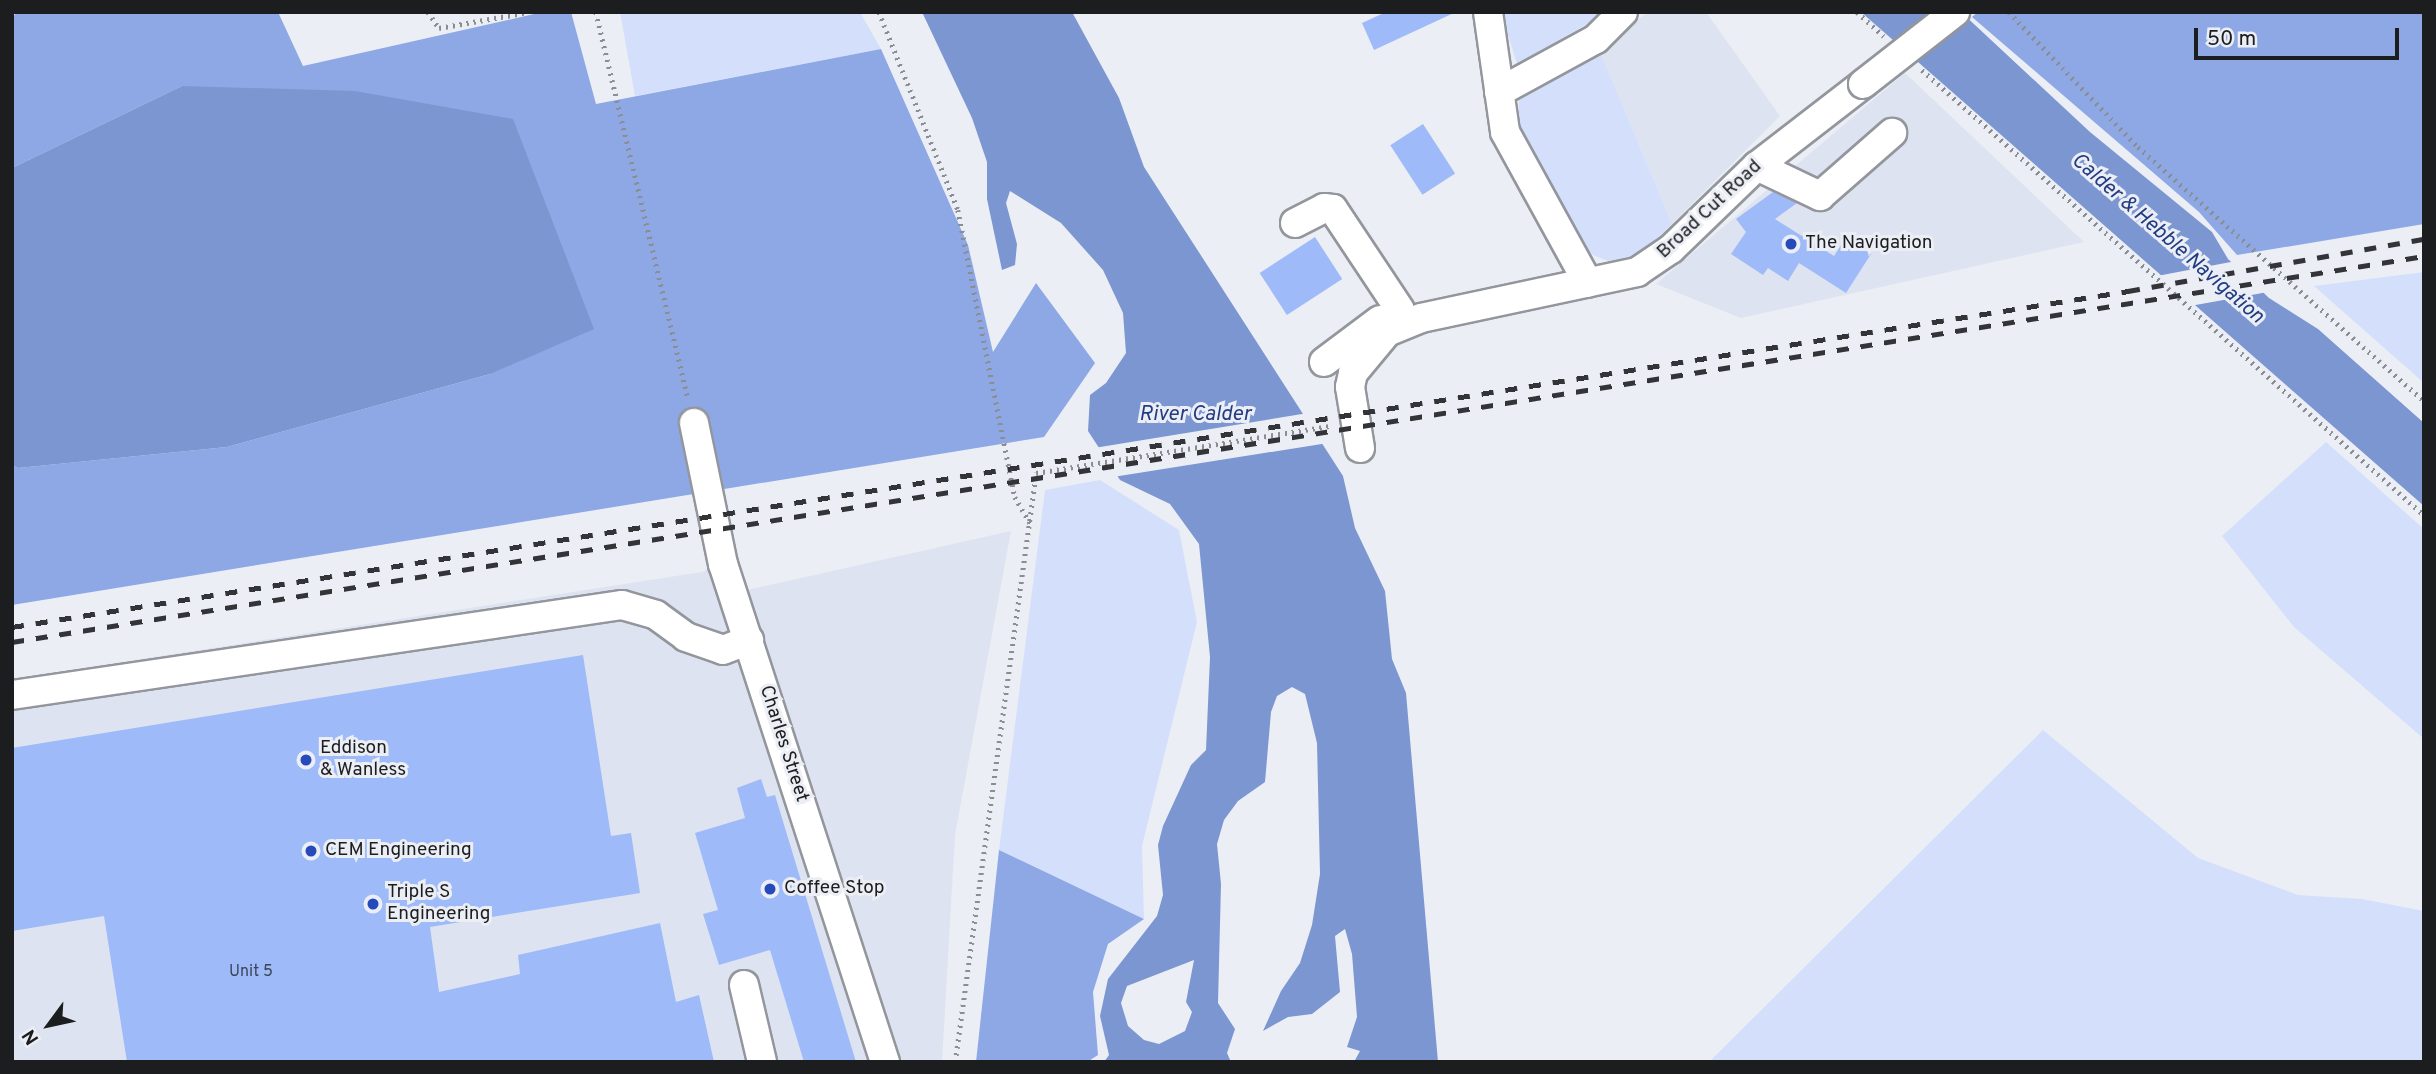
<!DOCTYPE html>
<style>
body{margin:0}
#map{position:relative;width:2436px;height:1074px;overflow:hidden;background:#ebeef4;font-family:Overpass,sans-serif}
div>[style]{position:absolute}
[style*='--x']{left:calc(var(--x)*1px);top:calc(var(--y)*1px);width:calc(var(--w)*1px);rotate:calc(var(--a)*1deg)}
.built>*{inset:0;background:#dde3f0}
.green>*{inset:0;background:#d4e0fb}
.forest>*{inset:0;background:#8da8e5}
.water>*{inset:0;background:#7c96d1}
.pier>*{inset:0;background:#ebeef4}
.building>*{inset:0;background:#9ebaf8;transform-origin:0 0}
.path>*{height:4.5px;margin-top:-2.25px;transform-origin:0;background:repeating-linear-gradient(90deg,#8a8d91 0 2px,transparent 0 7px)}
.roads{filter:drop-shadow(2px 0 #93969c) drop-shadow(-2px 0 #93969c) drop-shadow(0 2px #93969c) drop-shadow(0 -2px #93969c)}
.minor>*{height:28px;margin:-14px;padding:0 14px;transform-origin:14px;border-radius:14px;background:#fff}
.rail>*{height:5px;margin-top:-2.5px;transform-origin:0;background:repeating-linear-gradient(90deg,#333437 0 12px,transparent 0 24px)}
.bridges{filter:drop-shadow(2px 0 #93969c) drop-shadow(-2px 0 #93969c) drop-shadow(0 2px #93969c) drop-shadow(0 -2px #93969c)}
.minor-bridge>*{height:28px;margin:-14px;padding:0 14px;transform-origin:14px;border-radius:14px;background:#fff}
.dots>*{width:19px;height:19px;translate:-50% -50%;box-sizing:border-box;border:4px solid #ebeef4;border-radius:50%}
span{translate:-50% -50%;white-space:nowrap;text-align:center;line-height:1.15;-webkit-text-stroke:6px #ebeef4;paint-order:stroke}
.number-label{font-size:16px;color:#3c4455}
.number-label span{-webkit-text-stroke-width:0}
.street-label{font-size:19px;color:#1c1d1f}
.poi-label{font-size:19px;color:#1c1d1f}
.left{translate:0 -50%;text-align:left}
.water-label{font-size:21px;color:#223c83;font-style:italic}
.frame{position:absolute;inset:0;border:14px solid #1c1d1f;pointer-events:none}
.north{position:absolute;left:14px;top:990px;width:70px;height:70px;-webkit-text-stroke:5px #ebeef4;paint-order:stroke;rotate:237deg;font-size:19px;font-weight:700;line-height:28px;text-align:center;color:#1c1d1f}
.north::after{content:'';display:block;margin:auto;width:24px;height:32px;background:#1c1d1f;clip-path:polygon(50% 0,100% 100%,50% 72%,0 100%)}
.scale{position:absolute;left:2194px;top:28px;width:205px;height:32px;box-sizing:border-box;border:4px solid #1c1d1f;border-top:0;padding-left:9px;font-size:21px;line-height:24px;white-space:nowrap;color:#1c1d1f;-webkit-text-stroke:5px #ebeef4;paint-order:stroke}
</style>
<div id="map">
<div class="built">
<div style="clip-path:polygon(1649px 12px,1706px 12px,1780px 116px,1672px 224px,1598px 46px)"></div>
<div style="clip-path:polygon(1905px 73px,2084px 242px,1741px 318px,1656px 284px)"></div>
<div style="clip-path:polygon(1011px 531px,955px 835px,942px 1062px,12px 1062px,12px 679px,702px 572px,730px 559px,743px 591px)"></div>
</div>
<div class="green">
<div style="clip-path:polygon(620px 12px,860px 12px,881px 49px,635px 96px)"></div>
<div style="clip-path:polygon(1501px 12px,1608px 12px,1517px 64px)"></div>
<div style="clip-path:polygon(1598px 46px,1672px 224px,1642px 253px,1613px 263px,1593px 255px,1579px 241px,1518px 130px,1519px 98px,1525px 90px)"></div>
<div style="clip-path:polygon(2424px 272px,2424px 383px,2314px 286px)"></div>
<div style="clip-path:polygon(2326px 442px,2424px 529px,2424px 739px,2294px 627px,2222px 536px)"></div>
<div style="clip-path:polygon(1100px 480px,1179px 530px,1197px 622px,1142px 846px,1144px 919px,999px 850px,1045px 490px)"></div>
<div style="clip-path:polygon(2043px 730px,2198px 858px,2298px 895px,2362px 899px,2424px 911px,2424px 1062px,1709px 1062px)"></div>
</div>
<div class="forest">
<div style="clip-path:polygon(17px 12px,278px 12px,303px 66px,543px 12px,571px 12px,596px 104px,881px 49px,968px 245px,993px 352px,1036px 283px,1095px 363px,1044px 437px,12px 605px,12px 465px,18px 468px,227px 447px,490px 374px,182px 86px,12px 168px,12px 18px)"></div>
<div style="clip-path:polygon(1978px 12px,2424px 12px,2424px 224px,2237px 255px,2199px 212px,1972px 17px)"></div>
<div style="clip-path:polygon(999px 850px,1144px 919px,1108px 944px,1093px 992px,1098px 1055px,1087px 1062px,976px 1062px)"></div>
</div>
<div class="water">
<div style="clip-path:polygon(evenodd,922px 12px,1072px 12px,1119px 98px,1144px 167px,1343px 476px,1355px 528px,1385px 591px,1392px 659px,1406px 693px,1438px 1062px,1354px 1062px,1360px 1051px,1347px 1047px,1357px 1017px,1352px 954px,1345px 929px,1335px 936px,1340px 992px,1312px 1014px,1288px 1017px,1263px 1031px,1281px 991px,1300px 963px,1312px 925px,1320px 874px,1317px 743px,1305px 694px,1292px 687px,1277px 696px,1271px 712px,1265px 782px,1238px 801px,1224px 820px,1217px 844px,1221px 884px,1218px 1003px,1235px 1029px,1227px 1053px,1231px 1062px,1104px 1062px,1109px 1055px,1100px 1016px,1108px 979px,1157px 916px,1163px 895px,1158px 845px,1163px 826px,1191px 765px,1206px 750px,1210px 657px,1199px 544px,1170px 504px,1120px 480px,1088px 431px,1090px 395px,1106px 383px,1126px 353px,1123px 313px,1103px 270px,1061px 223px,1010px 191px,1006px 203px,1017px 244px,1015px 265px,1002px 270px,987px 199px,987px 162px,972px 118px,922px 12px,1194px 960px,1186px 1002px,1192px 1012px,1185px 1031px,1159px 1044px,1144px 1040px,1128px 1026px,1121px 1003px,1127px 986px,1194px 960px)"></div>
<div style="clip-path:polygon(1861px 12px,1961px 12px,2090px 132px,2212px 232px,2228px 259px,2269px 298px,2318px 329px,2424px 423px,2424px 506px)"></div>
<div style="clip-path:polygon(182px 86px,355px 91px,513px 119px,594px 329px,490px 374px,227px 447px,18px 468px,12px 465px,12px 168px)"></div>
</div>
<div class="pier">
<div style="clip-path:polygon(2236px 261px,2268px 292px,2190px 306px,2157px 276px)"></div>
<div style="clip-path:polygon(1308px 413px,1328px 443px,1113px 477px,1094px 448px)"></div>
</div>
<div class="building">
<div style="clip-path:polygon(1386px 12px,1456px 12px,1374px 50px,1362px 23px)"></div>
<div style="left:1423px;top:124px;width:59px;height:39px;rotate:57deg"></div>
<div style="clip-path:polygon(1773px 192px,1797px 203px,1775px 219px,1834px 256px,1846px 237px,1871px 254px,1846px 293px,1799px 263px,1788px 281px,1768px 268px,1763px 275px,1731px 254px,1746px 232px,1736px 219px)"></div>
<div style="left:1315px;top:237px;width:50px;height:66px;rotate:57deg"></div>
<div style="clip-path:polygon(583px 655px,611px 836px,631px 833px,640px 893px,430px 927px,439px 992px,520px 974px,518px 955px,660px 923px,676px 1002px,699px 995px,714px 1062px,127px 1062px,104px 916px,12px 931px,12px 748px)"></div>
<div style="clip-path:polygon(761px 779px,767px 797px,775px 795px,856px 1062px,804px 1062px,770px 950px,719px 965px,703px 914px,718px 910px,695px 833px,745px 818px,737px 788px)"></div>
</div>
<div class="path">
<div style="--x:428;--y:12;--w:19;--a:55"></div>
<div style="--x:439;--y:28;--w:91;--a:-10.1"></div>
<div style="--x:596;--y:12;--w:397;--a:76.6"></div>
<div style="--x:879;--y:12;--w:213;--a:68.2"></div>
<div style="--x:958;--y:210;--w:293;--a:78.8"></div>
<div style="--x:1015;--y:497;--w:32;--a:60"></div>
<div style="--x:1857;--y:12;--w:36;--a:42"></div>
<div style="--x:2009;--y:12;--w:187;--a:46.3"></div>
<div style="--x:2138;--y:147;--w:383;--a:41.6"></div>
<div style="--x:1922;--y:70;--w:671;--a:41.56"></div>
<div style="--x:955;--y:1062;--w:595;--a:-82.17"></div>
<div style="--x:1036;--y:473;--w:298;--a:-9.1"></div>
</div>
<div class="roads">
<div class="minor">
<div style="--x:1488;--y:12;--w:121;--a:81.9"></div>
<div style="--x:1505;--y:132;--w:172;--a:61.2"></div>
<div style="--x:1499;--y:92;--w:111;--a:-28.7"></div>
<div style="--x:1596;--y:39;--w:38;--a:-45"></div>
<div style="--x:1757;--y:166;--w:70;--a:25.5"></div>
<div style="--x:1820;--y:196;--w:96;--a:-41.2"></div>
<div style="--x:1295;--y:223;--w:33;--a:-27"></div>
<div style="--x:1324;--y:208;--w:9;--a:6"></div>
<div style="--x:1333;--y:209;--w:121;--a:56.4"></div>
<div style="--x:1324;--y:362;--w:70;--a:-36.9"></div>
<div style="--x:694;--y:423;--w:144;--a:78.4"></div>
<div style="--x:723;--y:564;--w:524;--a:71.98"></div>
<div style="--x:1360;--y:448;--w:62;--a:-99.3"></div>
<div style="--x:1350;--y:387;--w:14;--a:-78"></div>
<div style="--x:1353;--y:373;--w:53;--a:-50.3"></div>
<div style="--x:1387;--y:332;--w:37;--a:-22"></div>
<div style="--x:1421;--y:318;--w:221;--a:-12"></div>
<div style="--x:1637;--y:272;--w:41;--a:-34.1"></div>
<div style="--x:1671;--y:249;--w:120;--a:-44"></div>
<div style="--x:1757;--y:166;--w:134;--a:-37.7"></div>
<div style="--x:12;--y:695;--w:617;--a:-8.39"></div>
<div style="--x:622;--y:605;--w:35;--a:16"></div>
<div style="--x:656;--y:615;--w:37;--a:36"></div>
<div style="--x:686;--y:637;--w:39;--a:19"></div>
<div style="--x:723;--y:650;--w:28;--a:-21"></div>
<div style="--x:744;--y:985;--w:79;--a:76.8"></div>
</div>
</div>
<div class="rail">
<div style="--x:12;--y:627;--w:2143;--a:-9.02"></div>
<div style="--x:2128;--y:291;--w:301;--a:-10"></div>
<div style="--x:12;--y:642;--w:2443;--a:-9.09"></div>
</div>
<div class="bridges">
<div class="minor-bridge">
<div style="--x:1863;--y:84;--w:117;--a:-38"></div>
</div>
</div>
<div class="dots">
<div style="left:1791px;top:244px;background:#274aba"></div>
<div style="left:306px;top:760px;background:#274aba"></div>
<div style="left:311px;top:851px;background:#274aba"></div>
<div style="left:770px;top:889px;background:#274aba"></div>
<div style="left:373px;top:904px;background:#274aba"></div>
</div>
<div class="number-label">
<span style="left:251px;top:972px">Unit 5</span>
</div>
<div class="street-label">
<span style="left:1710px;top:210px;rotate:-43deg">Broad Cut Road</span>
<span style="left:783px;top:744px;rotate:72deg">Charles Street</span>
</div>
<div class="poi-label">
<span class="left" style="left:1805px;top:244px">The Navigation</span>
<span class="left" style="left:320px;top:760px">Eddison<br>&amp; Wanless</span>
<span class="left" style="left:325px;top:851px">CEM Engineering</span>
<span class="left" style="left:784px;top:889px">Coffee Stop</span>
<span class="left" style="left:387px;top:904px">Triple S<br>Engineering</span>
</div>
<div class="water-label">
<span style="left:2167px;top:239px;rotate:41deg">Calder &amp; Hebble Navigation</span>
<span style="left:1195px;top:415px">River Calder</span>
</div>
<div class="frame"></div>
<div class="north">N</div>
<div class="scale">50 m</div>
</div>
